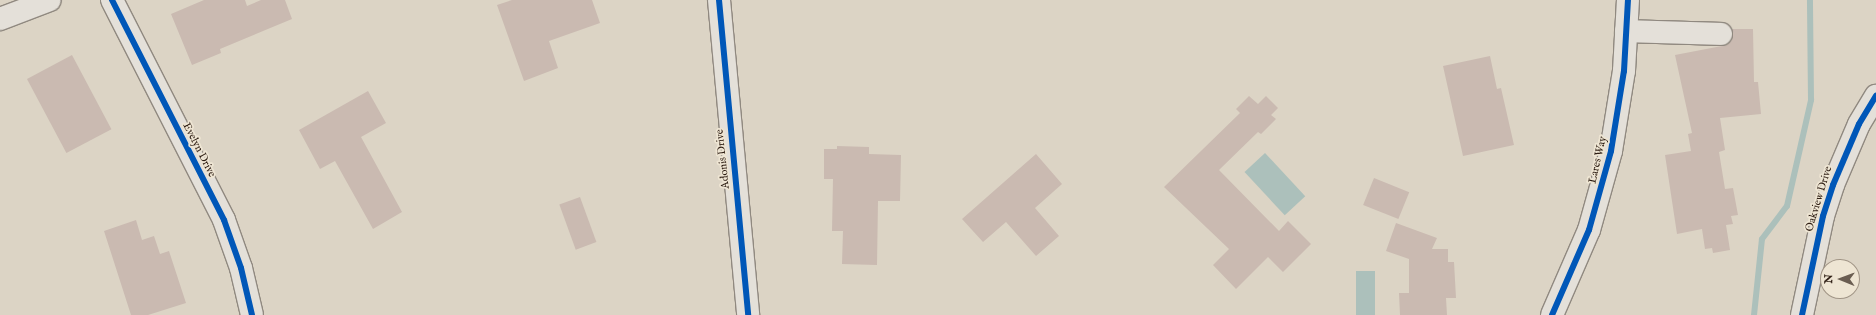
<!DOCTYPE html>
<style>
body{margin:0}
#map{position:relative;width:1876px;height:315px;overflow:hidden;background:#dcd4c5;font-family:"IM FELL English",serif}
div>[style]{position:absolute}
[style*='--x']{left:calc(var(--x)*1px);top:calc(var(--y)*1px);width:calc(var(--w)*1px);rotate:calc(var(--a)*1deg)}
.water>*{inset:0;background:#acc0bb;transform-origin:0 0}
.stream>*{height:6px;margin:-3px;padding:0 3px;transform-origin:3px;border-radius:3px;background:#acc0bb}
.building>*{inset:0;background:#cabab1;transform-origin:0 0}
.roads{filter:drop-shadow(1px 0 #908980) drop-shadow(-1px 0 #908980) drop-shadow(0 1px #908980) drop-shadow(0 -1px #908980)}
.minor>*{height:22px;margin:-11px;padding:0 11px;transform-origin:11px;border-radius:11px;background:#e4e0d9}
.cycleway>*{height:6px;margin:-3px;padding:0 3px;transform-origin:3px;border-radius:3px;background:#0057b8}
span{translate:-50% -50%;white-space:nowrap;text-align:center;line-height:1.15;-webkit-text-stroke:3.5px #eee5d3;paint-order:stroke}
.street-label{font-size:11px;color:#2d1d13}
.north{position:absolute;left:1820px;top:259px;width:40px;height:40px;box-sizing:border-box;background:#eee5d3;border:1px solid #a19586;border-radius:50%;rotate:271deg;font-size:11px;font-weight:700;line-height:16px;text-align:center;color:#2d1d13}
.north::after{content:'';display:block;margin:auto;width:14px;height:18px;background:#6a5d51;clip-path:polygon(50% 0,100% 100%,50% 72%,0 100%)}
</style>
<div id="map">
<div class="water">
<div style="left:1265px;top:153px;width:59px;height:28px;rotate:47deg"></div>
<div style="left:1356px;top:271px;width:19px;height:44px"></div>
</div>
<div class="stream">
<div style="--x:1754;--y:315;--w:76;--a:-84"></div>
<div style="--x:1762;--y:239;--w:41;--a:-52.9"></div>
<div style="--x:1787;--y:206;--w:109;--a:-77.2"></div>
<div style="--x:1811;--y:100;--w:100;--a:-90.6"></div>
</div>
<div class="building">
<div style="clip-path:polygon(204px 0,245px 0,247px 6px,261px 0,285px 0,292px 19px,220px 49px,221px 53px,192px 65px,171px 14px)"></div>
<div style="clip-path:polygon(512px 0,592px 0,600px 23px,549px 41px,558px 68px,524px 81px,497px 5px)"></div>
<div style="clip-path:polygon(1732px 29px,1753px 29px,1754px 82px,1758px 82px,1761px 114px,1720px 118px,1725px 150px,1719px 152px,1725px 189px,1733px 188px,1738px 215px,1731px 216px,1733px 224px,1726px 225px,1730px 250px,1713px 253px,1712px 248px,1705px 249px,1702px 229px,1677px 234px,1665px 155px,1691px 151px,1688px 134px,1692px 133px,1675px 55px,1727px 45px,1732px 40px)"></div>
<div style="left:72px;top:55px;width:84px;height:51px;rotate:62deg"></div>
<div style="clip-path:polygon(1490px 56px,1497px 89px,1501px 88px,1514px 145px,1463px 156px,1443px 66px)"></div>
<div style="clip-path:polygon(368px 91px,386px 123px,361px 137px,402px 212px,373px 229px,335px 161px,320px 169px,299px 130px)"></div>
<div style="clip-path:polygon(1249px 96px,1258px 104px,1266px 96px,1278px 108px,1271px 115px,1276px 119px,1261px 134px,1258px 132px,1219px 170px,1279px 231px,1288px 221px,1311px 244px,1283px 272px,1268px 257px,1236px 289px,1213px 265px,1229px 249px,1164px 187px,1240px 113px,1236px 109px)"></div>
<div style="clip-path:polygon(837px 146px,869px 147px,869px 154px,901px 155px,900px 201px,878px 201px,877px 265px,842px 264px,843px 231px,832px 231px,833px 179px,824px 179px,824px 149px,837px 149px)"></div>
<div style="clip-path:polygon(1036px 154px,1062px 184px,1035px 208px,1059px 236px,1036px 256px,1006px 222px,983px 242px,962px 219px)"></div>
<div style="left:1374px;top:178px;width:38px;height:29px;rotate:22deg"></div>
<div style="left:580px;top:197px;width:48px;height:22px;rotate:70deg"></div>
<div style="clip-path:polygon(136px 220px,142px 240px,154px 236px,160px 254px,169px 251px,186px 303px,148px 315px,131px 315px,104px 231px)"></div>
<div style="clip-path:polygon(1396px 223px,1437px 238px,1432px 249px,1448px 249px,1448px 262px,1454px 262px,1456px 298px,1446px 298px,1447px 315px,1400px 315px,1399px 293px,1409px 293px,1409px 259px,1386px 251px)"></div>
</div>
<div class="roads">
<div class="minor">
<div style="--x:112;--y:0;--w:247;--a:63"></div>
<div style="--x:224;--y:220;--w:51;--a:70.5"></div>
<div style="--x:241;--y:268;--w:48;--a:76.8"></div>
<div style="--x:719;--y:0;--w:316;--a:84.7"></div>
<div style="--x:0;--y:19;--w:53;--a:-20.8"></div>
<div style="--x:1626;--y:31;--w:95;--a:1.8"></div>
<div style="--x:1552;--y:315;--w:93;--a:-66.5"></div>
<div style="--x:1589;--y:230;--w:82;--a:-74.4"></div>
<div style="--x:1611;--y:151;--w:81;--a:-80.8"></div>
<div style="--x:1624;--y:71;--w:71;--a:-86.8"></div>
<div style="--x:1802;--y:315;--w:101;--a:-78"></div>
<div style="--x:1823;--y:216;--w:33;--a:-72"></div>
<div style="--x:1833;--y:185;--w:66;--a:-66.9"></div>
<div style="--x:1859;--y:124;--w:33;--a:-59"></div>
</div>
</div>
<div class="cycleway">
<div style="--x:112;--y:0;--w:247;--a:63"></div>
<div style="--x:224;--y:220;--w:51;--a:70.5"></div>
<div style="--x:241;--y:268;--w:48;--a:76.8"></div>
<div style="--x:719;--y:0;--w:316;--a:84.7"></div>
<div style="--x:1552;--y:315;--w:93;--a:-66.5"></div>
<div style="--x:1589;--y:230;--w:82;--a:-74.4"></div>
<div style="--x:1611;--y:151;--w:81;--a:-80.8"></div>
<div style="--x:1624;--y:71;--w:71;--a:-86.8"></div>
<div style="--x:1802;--y:315;--w:101;--a:-78"></div>
<div style="--x:1823;--y:216;--w:33;--a:-72"></div>
<div style="--x:1833;--y:185;--w:66;--a:-66.9"></div>
<div style="--x:1859;--y:124;--w:33;--a:-59"></div>
</div>
<div class="street-label">
<span style="left:199px;top:150px;rotate:63deg">Evelyn Drive</span>
<span style="left:723px;top:159px;rotate:-96deg">Adonis Drive</span>
<span style="left:1598px;top:160px;rotate:-77deg">Lares Way</span>
<span style="left:1819px;top:199px;rotate:-73deg">Oakview Drive</span>
</div>
<div class="north">N</div>
</div>
